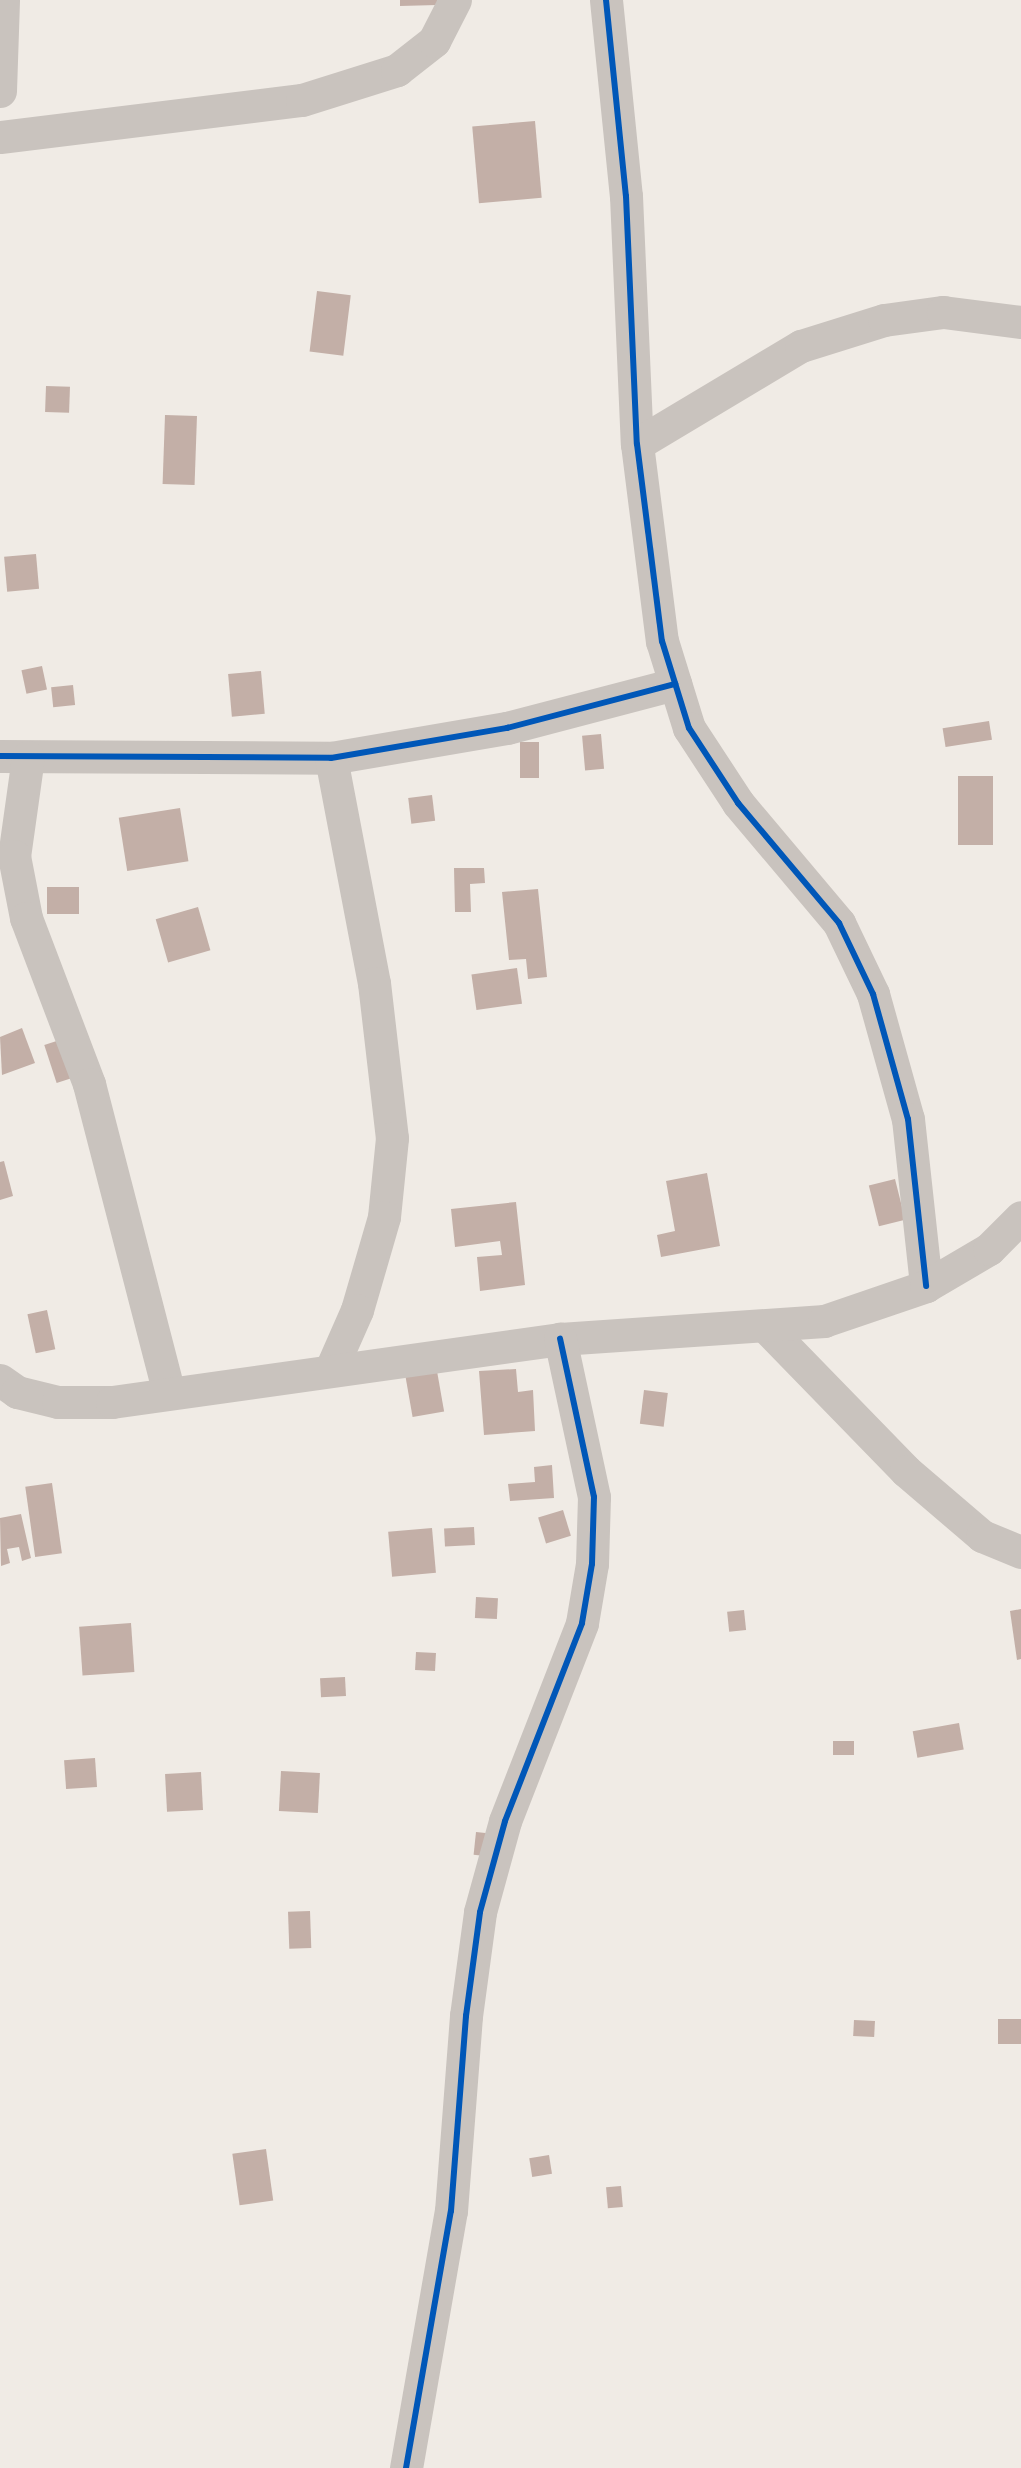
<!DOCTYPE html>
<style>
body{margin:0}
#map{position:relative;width:1021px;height:2468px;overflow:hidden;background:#f0ebe5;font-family:Commissioner,sans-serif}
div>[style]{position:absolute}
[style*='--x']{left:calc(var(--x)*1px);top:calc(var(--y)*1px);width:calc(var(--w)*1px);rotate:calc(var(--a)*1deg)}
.building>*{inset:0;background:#c3afa7;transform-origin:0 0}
.minor>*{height:33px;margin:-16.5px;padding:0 16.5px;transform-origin:16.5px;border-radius:16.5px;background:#c9c3be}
.cycleway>*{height:6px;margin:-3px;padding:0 3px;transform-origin:3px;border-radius:3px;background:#0057b8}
span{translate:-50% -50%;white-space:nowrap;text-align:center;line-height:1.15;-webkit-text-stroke:5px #fbf5ee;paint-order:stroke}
</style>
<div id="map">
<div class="building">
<div style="clip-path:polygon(400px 0,437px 0,437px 5px,400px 6px)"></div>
<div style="left:535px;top:121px;width:77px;height:63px;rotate:85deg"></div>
<div style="left:317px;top:291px;width:34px;height:61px;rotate:7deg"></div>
<div style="left:46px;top:386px;width:24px;height:26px;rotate:2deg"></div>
<div style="left:165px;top:415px;width:32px;height:69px;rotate:2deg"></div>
<div style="left:36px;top:554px;width:35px;height:32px;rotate:85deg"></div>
<div style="left:42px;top:666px;width:24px;height:21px;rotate:78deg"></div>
<div style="left:261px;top:671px;width:43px;height:33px;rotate:85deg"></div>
<div style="left:73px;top:685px;width:20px;height:22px;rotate:84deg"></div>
<div style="left:989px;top:721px;width:19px;height:47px;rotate:81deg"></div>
<div style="left:601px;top:734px;width:35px;height:19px;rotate:85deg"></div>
<div style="left:520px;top:742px;width:19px;height:36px"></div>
<div style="left:993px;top:776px;width:69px;height:35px;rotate:90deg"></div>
<div style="left:432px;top:795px;width:26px;height:24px;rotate:83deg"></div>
<div style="left:180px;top:808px;width:54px;height:62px;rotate:81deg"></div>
<div style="clip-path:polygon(454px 868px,484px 868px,485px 883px,470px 884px,471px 912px,455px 912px)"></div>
<div style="left:47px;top:887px;width:32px;height:27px"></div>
<div style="clip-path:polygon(538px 889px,547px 977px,528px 979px,526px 959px,509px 960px,502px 892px)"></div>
<div style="left:198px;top:907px;width:45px;height:44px;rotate:74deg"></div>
<div style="left:517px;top:968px;width:36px;height:46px;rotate:82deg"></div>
<div style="clip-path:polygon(22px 1028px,35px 1063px,2px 1075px,0 1037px)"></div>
<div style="left:69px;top:1037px;width:40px;height:26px;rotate:72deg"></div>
<div style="clip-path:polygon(4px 1161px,13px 1196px,0 1200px,0 1162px)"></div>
<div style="clip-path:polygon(707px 1173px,720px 1246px,661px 1257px,657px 1235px,675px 1231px,666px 1181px)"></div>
<div style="left:895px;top:1179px;width:42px;height:27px;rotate:76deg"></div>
<div style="clip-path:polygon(516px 1202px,525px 1285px,480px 1291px,477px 1257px,502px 1255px,500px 1241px,455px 1247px,451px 1209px)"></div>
<div style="left:47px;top:1310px;width:40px;height:20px;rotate:78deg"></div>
<div style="clip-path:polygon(516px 1369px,518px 1392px,533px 1390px,535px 1431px,484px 1435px,479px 1371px)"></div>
<div style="left:437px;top:1371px;width:41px;height:32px;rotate:80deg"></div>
<div style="left:644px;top:1390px;width:24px;height:34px;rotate:7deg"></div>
<div style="clip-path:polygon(552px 1465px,554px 1498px,510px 1501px,508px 1484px,535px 1482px,534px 1467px)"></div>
<div style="left:52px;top:1483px;width:71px;height:27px;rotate:82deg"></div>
<div style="left:563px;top:1510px;width:27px;height:26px;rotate:73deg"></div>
<div style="clip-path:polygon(21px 1514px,31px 1558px,22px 1561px,19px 1547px,7px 1549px,10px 1563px,1px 1566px,0 1518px)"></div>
<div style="left:474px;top:1527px;width:18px;height:30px;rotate:87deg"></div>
<div style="left:432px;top:1528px;width:45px;height:44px;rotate:85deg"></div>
<div style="left:476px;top:1597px;width:22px;height:21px;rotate:3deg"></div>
<div style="clip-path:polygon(1021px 1609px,1021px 1659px,1017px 1660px,1010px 1611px)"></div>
<div style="left:744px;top:1610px;width:20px;height:17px;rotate:84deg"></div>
<div style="left:131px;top:1623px;width:49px;height:52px;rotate:86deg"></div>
<div style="left:416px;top:1652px;width:20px;height:18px;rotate:3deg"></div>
<div style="left:345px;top:1677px;width:19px;height:25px;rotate:87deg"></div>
<div style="left:959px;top:1723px;width:27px;height:47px;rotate:80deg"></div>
<div style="left:833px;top:1741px;width:21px;height:14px"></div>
<div style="left:95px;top:1758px;width:29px;height:31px;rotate:86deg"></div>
<div style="left:281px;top:1771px;width:39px;height:40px;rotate:3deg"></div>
<div style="left:201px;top:1772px;width:38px;height:36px;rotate:87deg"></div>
<div style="left:476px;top:1832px;width:19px;height:23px;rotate:6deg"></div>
<div style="left:310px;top:1911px;width:37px;height:22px;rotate:88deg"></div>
<div style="left:998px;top:2019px;width:23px;height:25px"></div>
<div style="left:854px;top:2020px;width:21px;height:16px;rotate:3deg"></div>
<div style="left:266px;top:2149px;width:52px;height:34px;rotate:82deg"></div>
<div style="left:549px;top:2155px;width:19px;height:20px;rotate:81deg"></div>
<div style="left:621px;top:2186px;width:21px;height:15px;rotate:85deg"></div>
</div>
<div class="minor">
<div style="--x:606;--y:0;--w:197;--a:84.2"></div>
<div style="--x:626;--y:196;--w:248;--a:87.5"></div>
<div style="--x:637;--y:444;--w:199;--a:82.8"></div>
<div style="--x:662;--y:641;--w:91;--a:72.8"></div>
<div style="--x:689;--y:728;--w:90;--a:56.8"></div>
<div style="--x:738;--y:803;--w:157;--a:49.9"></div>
<div style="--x:839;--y:923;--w:79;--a:64.4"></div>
<div style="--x:873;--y:994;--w:130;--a:74.4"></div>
<div style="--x:908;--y:1119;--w:168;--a:83.8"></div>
<div style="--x:0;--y:91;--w:91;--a:-88.1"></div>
<div style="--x:0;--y:137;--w:304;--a:-7"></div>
<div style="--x:302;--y:100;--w:100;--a:-17.5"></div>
<div style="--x:397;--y:70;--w:47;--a:-38.1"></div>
<div style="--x:434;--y:41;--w:46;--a:-62.9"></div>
<div style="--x:637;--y:444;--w:191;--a:-30.9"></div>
<div style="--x:801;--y:346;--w:87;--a:-17.4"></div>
<div style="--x:884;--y:320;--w:60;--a:-7.7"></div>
<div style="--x:943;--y:312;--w:79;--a:7.3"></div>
<div style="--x:0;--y:756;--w:331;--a:0.3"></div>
<div style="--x:331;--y:758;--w:179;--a:-9.7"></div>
<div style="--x:507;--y:728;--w:174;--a:-14.7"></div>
<div style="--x:28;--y:757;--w:100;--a:98"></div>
<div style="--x:14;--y:856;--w:63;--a:79"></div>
<div style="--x:26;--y:918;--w:178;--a:69.2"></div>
<div style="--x:89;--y:1084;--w:319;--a:75.5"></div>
<div style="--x:331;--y:758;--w:229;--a:79.2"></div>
<div style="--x:374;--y:983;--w:156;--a:83.4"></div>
<div style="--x:392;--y:1138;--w:79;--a:95.8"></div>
<div style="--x:384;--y:1217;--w:97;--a:106.2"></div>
<div style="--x:357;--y:1310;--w:64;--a:113.8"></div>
<div style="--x:765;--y:1326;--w:202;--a:45.8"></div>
<div style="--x:906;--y:1471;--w:100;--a:40.5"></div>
<div style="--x:982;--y:1536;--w:42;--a:22.3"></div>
<div style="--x:0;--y:1380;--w:21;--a:35"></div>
<div style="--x:17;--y:1392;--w:42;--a:13.7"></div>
<div style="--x:58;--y:1402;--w:54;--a:0"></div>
<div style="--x:112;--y:1402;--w:452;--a:-8"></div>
<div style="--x:560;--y:1339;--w:265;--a:-3.9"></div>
<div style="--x:824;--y:1321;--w:108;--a:-18.9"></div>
<div style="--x:926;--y:1286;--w:73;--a:-30.4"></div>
<div style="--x:989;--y:1249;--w:45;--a:-45"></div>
<div style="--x:406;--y:2468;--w:261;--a:-80.1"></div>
<div style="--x:451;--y:2211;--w:196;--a:-85.6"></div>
<div style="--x:466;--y:2016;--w:105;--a:-82.3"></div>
<div style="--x:480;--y:1912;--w:94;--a:-74.6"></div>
<div style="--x:505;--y:1821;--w:212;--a:-68.7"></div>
<div style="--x:582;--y:1623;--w:60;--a:-80.4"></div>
<div style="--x:592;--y:1564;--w:67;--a:-88.3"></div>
<div style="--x:594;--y:1497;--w:162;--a:-102.1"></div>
</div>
<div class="cycleway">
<div style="--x:606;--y:0;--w:197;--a:84.2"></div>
<div style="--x:626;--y:196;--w:248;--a:87.5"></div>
<div style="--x:637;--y:444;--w:199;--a:82.8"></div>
<div style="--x:662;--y:641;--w:91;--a:72.8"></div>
<div style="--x:689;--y:728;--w:90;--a:56.8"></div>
<div style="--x:738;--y:803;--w:157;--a:49.9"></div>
<div style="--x:839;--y:923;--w:79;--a:64.4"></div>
<div style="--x:873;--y:994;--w:130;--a:74.4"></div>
<div style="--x:908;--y:1119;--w:168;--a:83.8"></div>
<div style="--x:0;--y:756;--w:331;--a:0.3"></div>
<div style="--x:331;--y:758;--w:179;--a:-9.7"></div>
<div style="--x:507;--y:728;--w:174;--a:-14.7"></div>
<div style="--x:406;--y:2468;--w:261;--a:-80.1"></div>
<div style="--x:451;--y:2211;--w:196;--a:-85.6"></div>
<div style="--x:466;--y:2016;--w:105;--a:-82.3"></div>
<div style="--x:480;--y:1912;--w:94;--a:-74.6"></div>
<div style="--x:505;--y:1821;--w:212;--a:-68.7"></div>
<div style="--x:582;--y:1623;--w:60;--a:-80.4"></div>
<div style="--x:592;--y:1564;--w:67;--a:-88.3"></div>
<div style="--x:594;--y:1497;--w:162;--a:-102.1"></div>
</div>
</div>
